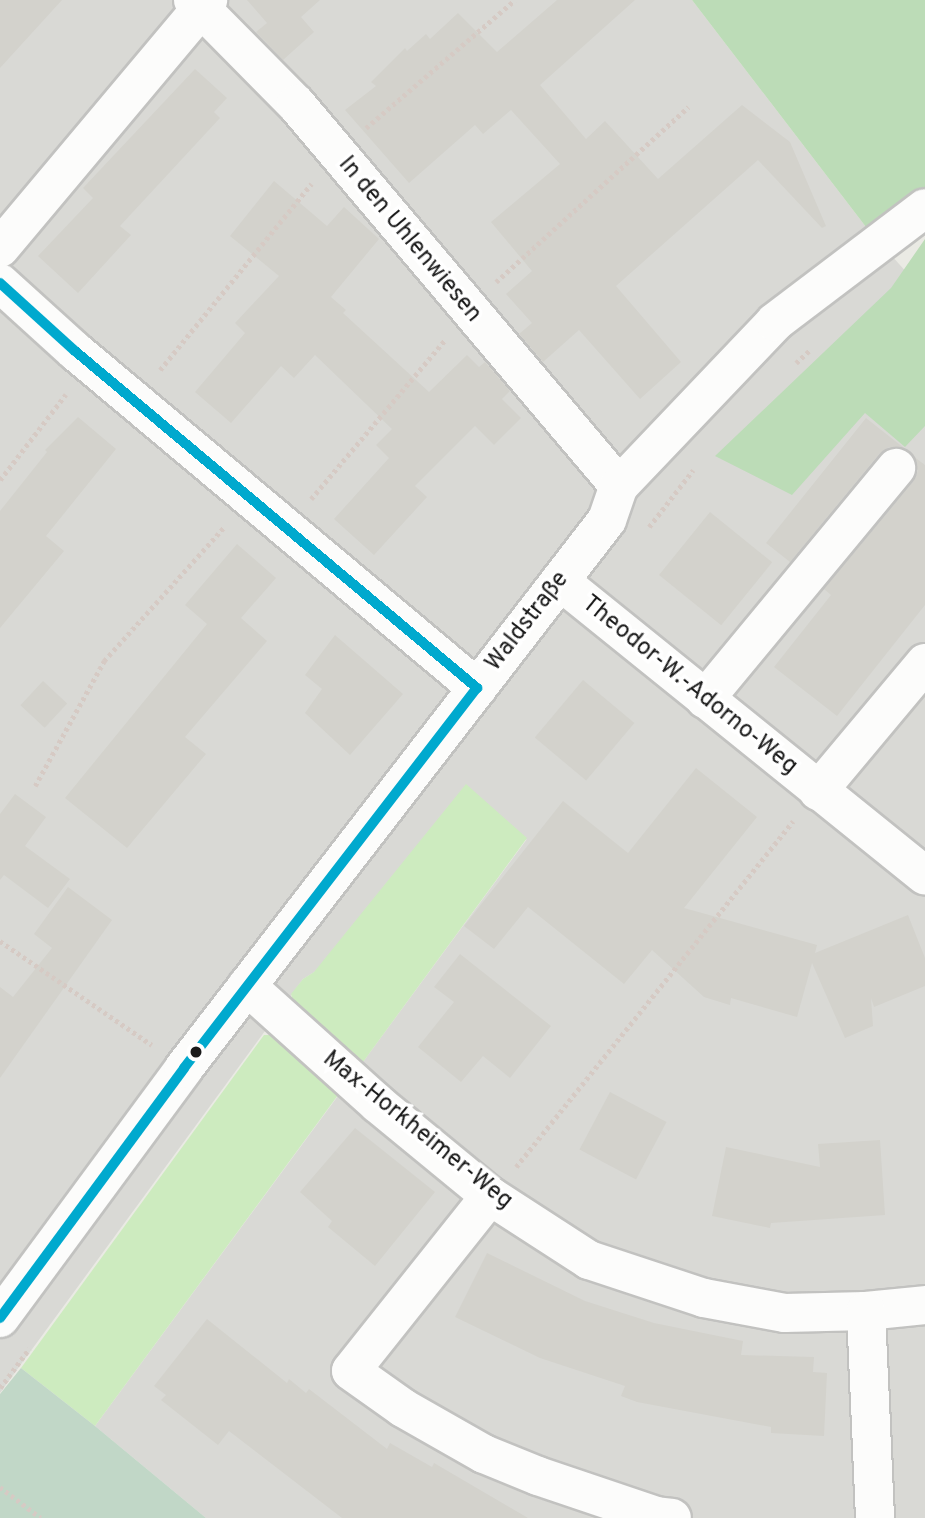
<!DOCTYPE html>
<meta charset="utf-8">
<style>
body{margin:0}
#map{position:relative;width:925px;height:1518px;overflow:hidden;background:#eaeae4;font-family:Overpass,sans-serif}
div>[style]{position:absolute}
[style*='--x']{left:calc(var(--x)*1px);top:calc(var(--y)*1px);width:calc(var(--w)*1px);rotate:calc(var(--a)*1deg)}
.residential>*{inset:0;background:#d9d9d5}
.grass>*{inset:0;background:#cdebbf}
.forest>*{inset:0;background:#bcdcb7}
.cemetery>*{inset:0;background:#c1d7c7}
.building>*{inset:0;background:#d3d2cc;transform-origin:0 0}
.path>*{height:4.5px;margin-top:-2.25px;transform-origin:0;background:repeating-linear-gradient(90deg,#d6cac4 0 3.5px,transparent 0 7px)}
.roads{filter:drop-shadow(2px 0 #c2c2c0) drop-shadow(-2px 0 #c2c2c0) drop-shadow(0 2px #c2c2c0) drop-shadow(0 -2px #c2c2c0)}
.minor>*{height:38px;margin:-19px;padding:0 19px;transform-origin:19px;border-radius:19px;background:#fcfcfb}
.bus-1>*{height:10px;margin:-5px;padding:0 5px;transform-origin:5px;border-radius:5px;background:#00a9ce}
.dots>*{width:19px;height:19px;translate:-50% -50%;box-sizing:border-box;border:4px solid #fff;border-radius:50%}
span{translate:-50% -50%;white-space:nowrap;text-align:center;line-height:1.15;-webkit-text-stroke:7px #fff;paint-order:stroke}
.street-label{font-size:24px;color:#1b1b1b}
</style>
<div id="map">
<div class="residential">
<div style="clip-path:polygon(0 0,692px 0,866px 227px,925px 293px,925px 1518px,206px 1518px,95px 1426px,527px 839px,303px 979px,0 1393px)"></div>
</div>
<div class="grass">
<div style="clip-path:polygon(466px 784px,527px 838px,363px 1062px,294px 1005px,291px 994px,303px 979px,314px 972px)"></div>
<div style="clip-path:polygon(264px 1035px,274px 1035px,341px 1091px,95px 1426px,21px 1368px)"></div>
</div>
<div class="forest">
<div style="clip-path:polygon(692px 0,925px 0,925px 204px,918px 198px,866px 227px)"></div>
<div style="clip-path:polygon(925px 239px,925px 426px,905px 447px,865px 413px,792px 495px,715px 456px,891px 288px)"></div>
</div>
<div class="cemetery">
<div style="clip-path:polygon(21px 1368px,95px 1426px,206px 1518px,0 1518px,0 1394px)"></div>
</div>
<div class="building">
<div style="clip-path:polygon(0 0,62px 0,0 68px)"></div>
<div style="clip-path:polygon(247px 0,320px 0,301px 17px,314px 32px,283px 60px,256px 32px,267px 23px)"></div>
<div style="clip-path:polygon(557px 0,635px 0,540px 85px,586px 139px,605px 121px,658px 179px,742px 105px,790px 142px,826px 226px,822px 228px,758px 160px,616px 286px,681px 362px,640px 399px,579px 330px,543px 362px,519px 334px,532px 323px,506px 294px,532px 271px,491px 222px,560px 164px,511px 110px,483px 134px,475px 125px,409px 183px,345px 110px,376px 86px,371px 82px,405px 48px,407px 51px,426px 34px,430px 39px,458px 13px,497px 52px)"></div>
<div style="clip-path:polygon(195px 69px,227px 98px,214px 112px,220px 118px,120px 226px,131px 235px,78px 293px,38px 256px,93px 198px,83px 188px)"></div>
<div style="clip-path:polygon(274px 181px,327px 226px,344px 207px,379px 239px,331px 297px,346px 310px,343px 313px,429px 392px,467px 355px,479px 367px,485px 362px,510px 391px,502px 399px,521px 418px,494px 445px,475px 426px,415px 486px,427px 497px,374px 555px,334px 519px,389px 458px,376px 445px,392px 429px,315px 355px,294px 378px,281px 366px,231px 423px,195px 392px,245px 333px,235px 323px,279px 276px,230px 236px)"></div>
<div style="clip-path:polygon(78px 417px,116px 449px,46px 536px,64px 551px,0 628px,0 511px,47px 452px,45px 450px)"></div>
<div style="clip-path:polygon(866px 418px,904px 448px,889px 447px,879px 454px,790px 562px,766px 543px)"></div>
<div style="clip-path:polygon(913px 456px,925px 465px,925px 605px,837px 716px,774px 667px,831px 595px,824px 589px,913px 482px,918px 471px)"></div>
<div style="left:710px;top:512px;width:80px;height:81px;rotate:39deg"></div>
<div style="clip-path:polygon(237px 544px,276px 578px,241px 618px,267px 641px,185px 737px,206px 754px,127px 848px,65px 798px,207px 624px,185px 605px)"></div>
<div style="clip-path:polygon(335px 635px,403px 694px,350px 755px,305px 713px,322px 689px,305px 675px)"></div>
<div style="left:583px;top:680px;width:67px;height:75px;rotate:40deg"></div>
<div style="left:43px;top:681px;width:33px;height:33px;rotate:43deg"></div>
<div style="clip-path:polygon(696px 768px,757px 817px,684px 908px,817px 945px,815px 953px,908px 915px,925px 958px,925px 986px,874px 1007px,871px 998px,873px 1026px,845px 1038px,812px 963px,797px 1017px,731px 998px,730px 1005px,704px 997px,652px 950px,624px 984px,528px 907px,494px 949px,464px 926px,563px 801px,628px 853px)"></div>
<div style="clip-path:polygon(15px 794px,46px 817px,25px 846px,70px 879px,48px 908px,4px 875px,0 880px,0 814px)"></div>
<div style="clip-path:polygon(68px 887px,112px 920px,0 1078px,0 987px,13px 997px,52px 948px,34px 934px)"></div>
<div style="clip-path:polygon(460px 954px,551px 1026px,510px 1078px,483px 1056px,461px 1082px,418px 1047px,454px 1002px,434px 987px)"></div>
<div style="left:610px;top:1092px;width:64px;height:65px;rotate:28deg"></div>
<div style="clip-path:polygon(355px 1128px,435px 1192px,375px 1266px,328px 1227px,332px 1221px,300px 1192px)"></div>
<div style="clip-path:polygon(880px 1140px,885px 1215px,771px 1223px,770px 1228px,712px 1216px,726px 1147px,820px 1167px,818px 1144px)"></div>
<div style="clip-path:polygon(487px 1253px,585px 1301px,654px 1323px,743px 1341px,741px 1355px,814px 1357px,813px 1372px,827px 1373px,824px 1436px,771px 1433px,771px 1427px,637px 1402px,621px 1396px,625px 1386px,540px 1358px,455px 1317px)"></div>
<div style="clip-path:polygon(207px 1319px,287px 1383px,289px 1379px,306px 1393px,309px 1389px,387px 1449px,390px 1443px,432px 1467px,434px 1463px,528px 1518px,342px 1518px,229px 1431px,218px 1445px,161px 1400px,166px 1395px,154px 1386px)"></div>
</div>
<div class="path">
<div style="--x:366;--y:128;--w:196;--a:-40.7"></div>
<div style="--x:496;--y:282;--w:260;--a:-42.3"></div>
<div style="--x:796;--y:363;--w:19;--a:-43"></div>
<div style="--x:160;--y:370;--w:240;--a:-50.9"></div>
<div style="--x:0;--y:480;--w:108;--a:-52.5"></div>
<div style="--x:311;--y:499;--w:208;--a:-49.9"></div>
<div style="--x:649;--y:527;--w:72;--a:-52.3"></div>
<div style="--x:35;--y:786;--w:143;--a:-61.1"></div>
<div style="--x:104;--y:661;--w:181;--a:-48.1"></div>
<div style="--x:0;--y:941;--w:184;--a:34.4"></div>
<div style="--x:516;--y:1167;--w:443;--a:-51.3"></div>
<div style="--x:0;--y:1388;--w:49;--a:-53.4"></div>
<div style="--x:0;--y:1487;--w:51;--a:37.1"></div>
</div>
<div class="roads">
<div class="minor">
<div style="--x:193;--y:0;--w:146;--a:45.3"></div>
<div style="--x:296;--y:104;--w:500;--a:49.78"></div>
<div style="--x:0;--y:248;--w:324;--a:-50"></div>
<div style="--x:0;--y:283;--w:101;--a:42.2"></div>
<div style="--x:75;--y:351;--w:525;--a:39.97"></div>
<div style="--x:560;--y:581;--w:469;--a:38.9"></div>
<div style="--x:705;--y:699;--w:300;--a:-50.4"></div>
<div style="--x:818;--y:791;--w:167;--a:-50.1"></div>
<div style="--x:247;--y:986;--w:176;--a:42"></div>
<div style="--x:378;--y:1104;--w:145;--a:39.4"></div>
<div style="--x:490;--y:1196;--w:118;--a:32.9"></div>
<div style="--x:589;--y:1260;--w:121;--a:18.3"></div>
<div style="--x:704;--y:1298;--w:82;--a:10.5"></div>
<div style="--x:785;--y:1313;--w:81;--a:-1.4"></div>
<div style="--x:866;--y:1311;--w:59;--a:-5.8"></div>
<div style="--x:490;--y:1196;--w:223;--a:128.5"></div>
<div style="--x:351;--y:1371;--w:64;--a:35.4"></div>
<div style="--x:403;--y:1408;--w:93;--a:29.6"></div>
<div style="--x:484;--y:1454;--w:58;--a:22.2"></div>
<div style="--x:538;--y:1476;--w:125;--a:18.7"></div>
<div style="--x:656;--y:1516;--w:16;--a:7"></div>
<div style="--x:866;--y:1311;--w:207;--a:87.5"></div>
<div style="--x:0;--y:1318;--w:310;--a:-53.6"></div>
<div style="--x:184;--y:1068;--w:692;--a:-52.34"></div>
<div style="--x:607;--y:520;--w:36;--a:-71"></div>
<div style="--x:619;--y:486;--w:226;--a:-46.4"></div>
<div style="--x:775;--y:322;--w:188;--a:-37.2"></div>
</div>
</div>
<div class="bus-1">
<div style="--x:0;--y:283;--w:101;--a:42.2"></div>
<div style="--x:75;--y:351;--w:525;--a:39.97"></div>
<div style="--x:0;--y:1318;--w:310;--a:-53.6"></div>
<div style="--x:184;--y:1068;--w:480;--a:-52.4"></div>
</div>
<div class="dots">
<div style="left:196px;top:1052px;background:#1b1b1b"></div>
</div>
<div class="street-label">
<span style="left:409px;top:240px;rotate:50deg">In den Uhlenwiesen</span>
<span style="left:528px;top:622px;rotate:-52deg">Waldstraße</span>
<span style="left:689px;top:686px;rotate:39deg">Theodor-W.-Adorno-Weg</span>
<span style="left:417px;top:1131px;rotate:39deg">Max-Horkheimer-Weg</span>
</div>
</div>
